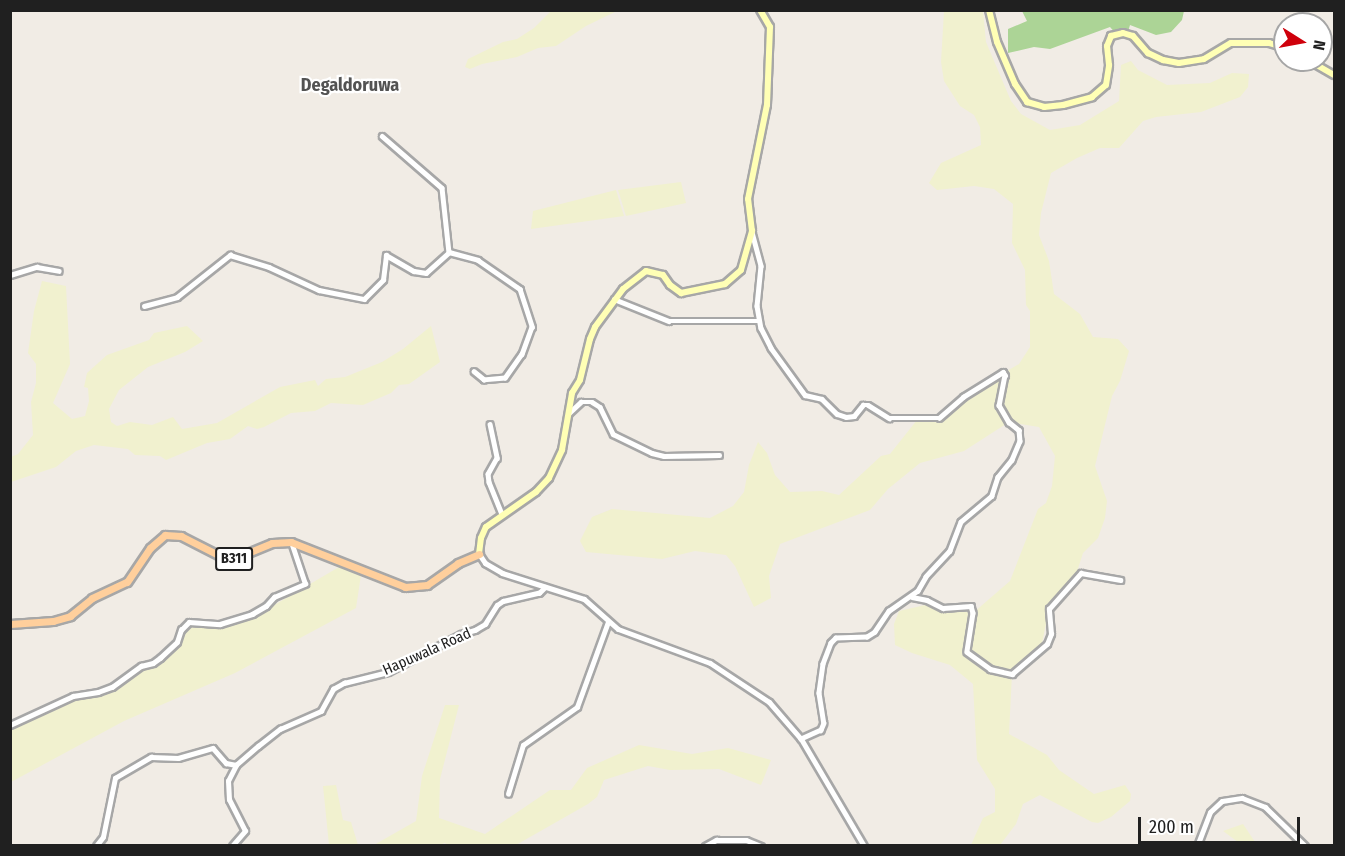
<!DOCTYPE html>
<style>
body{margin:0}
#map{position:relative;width:1345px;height:856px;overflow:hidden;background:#f1ece5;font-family:"Fira Sans Condensed",sans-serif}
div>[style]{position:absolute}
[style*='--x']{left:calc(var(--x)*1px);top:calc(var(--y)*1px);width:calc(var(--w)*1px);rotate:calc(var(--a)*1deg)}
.farmland>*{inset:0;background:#f1f1cf}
.forest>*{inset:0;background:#acd496}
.roads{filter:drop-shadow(2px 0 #a7a7a7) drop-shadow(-2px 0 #a7a7a7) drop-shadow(0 2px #a7a7a7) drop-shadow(0 -2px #a7a7a7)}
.minor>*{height:4.5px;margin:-2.25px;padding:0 2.25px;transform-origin:2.25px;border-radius:2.25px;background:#fff}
.tertiary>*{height:5px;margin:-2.5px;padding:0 2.5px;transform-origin:2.5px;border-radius:2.5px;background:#fff}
.secondary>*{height:6px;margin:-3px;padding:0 3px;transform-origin:3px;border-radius:3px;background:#ffffb5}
.primary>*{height:7px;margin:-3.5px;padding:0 3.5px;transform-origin:3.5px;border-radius:3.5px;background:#ffcf9c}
span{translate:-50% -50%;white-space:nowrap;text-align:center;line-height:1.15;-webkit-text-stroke:4.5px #fff;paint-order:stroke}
.shield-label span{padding:2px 4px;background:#fff;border:2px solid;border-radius:4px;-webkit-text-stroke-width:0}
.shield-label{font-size:14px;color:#202020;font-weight:700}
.street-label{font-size:15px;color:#202020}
.quarter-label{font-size:18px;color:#535353;font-weight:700}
.frame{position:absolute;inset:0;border:12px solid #202020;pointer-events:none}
.north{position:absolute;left:1273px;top:12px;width:60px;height:60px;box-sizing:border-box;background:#fff;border:2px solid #a6a6a6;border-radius:50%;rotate:101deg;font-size:16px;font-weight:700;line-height:24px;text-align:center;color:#202020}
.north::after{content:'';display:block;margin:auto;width:21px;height:27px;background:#cf000b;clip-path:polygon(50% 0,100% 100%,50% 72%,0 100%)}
.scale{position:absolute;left:1138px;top:817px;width:162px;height:27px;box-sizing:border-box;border:3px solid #202020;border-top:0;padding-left:8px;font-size:18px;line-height:21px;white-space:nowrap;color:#202020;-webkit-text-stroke:4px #fff;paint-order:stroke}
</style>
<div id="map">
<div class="farmland">
<div style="clip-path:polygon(552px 10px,617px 11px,586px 26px,556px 46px,538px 48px,517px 57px,482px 64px,470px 69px,465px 67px,468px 59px,503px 42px,517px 39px,534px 28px)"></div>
<div style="clip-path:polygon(944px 11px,983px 11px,986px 42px,1011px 101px,1021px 114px,1050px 130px,1080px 125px,1119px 101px,1121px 65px,1131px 61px,1138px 70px,1167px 85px,1210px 83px,1232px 73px,1249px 74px,1248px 87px,1240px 97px,1201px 112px,1156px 117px,1143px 121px,1119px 148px,1100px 148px,1077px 158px,1051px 173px,1041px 213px,1039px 235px,1049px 261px,1054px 294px,1080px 314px,1093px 337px,1118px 339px,1129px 351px,1120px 381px,1112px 396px,1095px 466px,1107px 501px,1105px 518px,1098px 538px,1083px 553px,1074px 581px,1049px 609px,1041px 648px,1012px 674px,1009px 734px,1047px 755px,1059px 770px,1094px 794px,1125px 785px,1131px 794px,1130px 801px,1111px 817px,1098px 823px,1092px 822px,1040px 795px,1023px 804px,1016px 824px,1000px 845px,971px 845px,983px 818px,995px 812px,995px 789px,977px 760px,973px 684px,950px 665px,912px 653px,895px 645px,894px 624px,899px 611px,934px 603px,973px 613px,1010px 581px,1038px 509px,1046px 503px,1052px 486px,1055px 456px,1039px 427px,1009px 422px,964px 451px,920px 463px,888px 489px,870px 510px,780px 544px,769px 576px,771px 598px,754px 607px,735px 566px,726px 555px,695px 551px,662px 559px,586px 552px,580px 541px,592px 517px,612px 509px,710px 518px,733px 506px,744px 492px,749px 465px,758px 442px,767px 453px,775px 475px,790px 492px,822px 491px,839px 495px,881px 456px,890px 454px,917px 420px,939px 418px,963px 397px,1019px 364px,1030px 347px,1030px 311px,1026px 305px,1025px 270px,1012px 243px,1013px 204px,994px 189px,974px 186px,937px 190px,929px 183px,941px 163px,981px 145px,980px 127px,974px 115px,960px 106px,944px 81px,941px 62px)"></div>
<div style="clip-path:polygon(681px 182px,686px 203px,626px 216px,618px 190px)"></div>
<div style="clip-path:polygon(616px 190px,624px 216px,531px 229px,533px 211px)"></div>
<div style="clip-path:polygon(42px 281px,66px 286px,70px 364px,53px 403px,72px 419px,85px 416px,89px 401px,88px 388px,84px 387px,87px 373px,107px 355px,149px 340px,154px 333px,187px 326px,203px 341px,185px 352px,148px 367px,119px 390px,109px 409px,111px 422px,117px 426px,130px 422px,152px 425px,173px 417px,182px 429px,217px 423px,280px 387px,315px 380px,318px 386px,326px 379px,345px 377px,382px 362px,403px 349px,431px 326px,440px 362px,409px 384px,399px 385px,391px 393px,363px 405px,331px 403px,315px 411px,291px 413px,264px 427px,257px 429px,248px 426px,230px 439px,207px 443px,166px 460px,160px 456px,135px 455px,128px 449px,94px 445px,76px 451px,56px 467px,11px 482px,11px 457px,18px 454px,33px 435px,31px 402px,36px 383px,36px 364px,28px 353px,34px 311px)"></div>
<div style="clip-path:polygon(339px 567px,361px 575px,356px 608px,235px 673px,124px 721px,11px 782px,12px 728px,73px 700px,107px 692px,165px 658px,182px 641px,188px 627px,200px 625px,221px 629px,259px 614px)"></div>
<div style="clip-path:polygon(445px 705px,459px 705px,440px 779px,439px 818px,485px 834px,550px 790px,571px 790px,587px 768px,639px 745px,692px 754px,728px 748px,771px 760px,761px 785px,719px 769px,670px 770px,648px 766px,604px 780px,597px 797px,588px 804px,516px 845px,448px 846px,445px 843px,437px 846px,374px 845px,416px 821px,422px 776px)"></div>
<div style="clip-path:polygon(336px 785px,343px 820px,351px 822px,358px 845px,329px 845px,323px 786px)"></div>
<div style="clip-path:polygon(1243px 824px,1257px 845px,1242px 845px,1223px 831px)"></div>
</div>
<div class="forest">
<div style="clip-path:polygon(1022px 11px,1184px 11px,1182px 20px,1171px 32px,1156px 35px,1130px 25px,1127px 35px,1118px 36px,1110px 27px,1050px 49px,1034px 47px,1008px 53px,1008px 29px,1027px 21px)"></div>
</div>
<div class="roads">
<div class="minor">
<div style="--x:382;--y:136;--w:79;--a:40.9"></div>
<div style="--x:442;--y:188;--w:64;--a:83.8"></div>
<div style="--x:752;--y:232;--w:35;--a:75"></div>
<div style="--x:761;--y:266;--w:40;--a:95.7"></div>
<div style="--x:757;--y:306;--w:22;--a:80"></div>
<div style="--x:761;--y:328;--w:22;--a:63"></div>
<div style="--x:771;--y:348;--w:58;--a:54.1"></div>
<div style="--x:805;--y:395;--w:17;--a:13"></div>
<div style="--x:822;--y:399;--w:21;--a:45"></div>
<div style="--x:837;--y:414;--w:9;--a:18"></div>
<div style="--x:846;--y:417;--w:8;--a:-7"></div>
<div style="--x:854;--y:416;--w:14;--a:-51"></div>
<div style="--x:863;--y:405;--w:5;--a:0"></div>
<div style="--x:868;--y:405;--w:25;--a:32"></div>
<div style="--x:889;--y:418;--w:50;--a:0"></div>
<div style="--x:939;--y:418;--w:32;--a:-41"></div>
<div style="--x:963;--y:397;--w:47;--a:-32"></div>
<div style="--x:1003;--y:372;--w:4;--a:56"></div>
<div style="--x:1005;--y:375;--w:31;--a:101"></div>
<div style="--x:999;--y:405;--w:20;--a:60"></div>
<div style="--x:1009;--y:422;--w:13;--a:39"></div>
<div style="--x:1019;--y:430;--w:11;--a:85"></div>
<div style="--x:1020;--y:441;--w:21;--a:113"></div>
<div style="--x:1012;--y:460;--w:22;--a:129"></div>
<div style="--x:998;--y:477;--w:20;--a:108"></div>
<div style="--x:992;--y:496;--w:40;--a:140"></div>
<div style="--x:961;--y:522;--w:31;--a:111"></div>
<div style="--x:950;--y:551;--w:35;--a:133"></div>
<div style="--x:926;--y:577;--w:16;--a:120"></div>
<div style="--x:918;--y:591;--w:35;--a:145"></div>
<div style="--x:889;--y:611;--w:25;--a:124"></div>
<div style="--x:875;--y:632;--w:9;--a:148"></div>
<div style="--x:867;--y:637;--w:31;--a:178"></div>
<div style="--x:836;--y:638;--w:7;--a:135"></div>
<div style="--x:831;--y:643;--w:22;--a:111"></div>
<div style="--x:823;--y:664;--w:29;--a:98"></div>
<div style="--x:819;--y:693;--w:30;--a:81"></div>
<div style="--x:824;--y:723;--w:8;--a:113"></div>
<div style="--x:821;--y:730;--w:22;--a:156"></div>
<div style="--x:10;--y:275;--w:28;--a:-17"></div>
<div style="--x:37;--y:267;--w:22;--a:10"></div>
<div style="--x:614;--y:299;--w:59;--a:21.8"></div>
<div style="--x:669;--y:321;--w:90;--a:0"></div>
<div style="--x:144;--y:306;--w:34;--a:-15"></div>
<div style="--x:177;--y:297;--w:68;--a:-38.4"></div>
<div style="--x:230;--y:255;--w:41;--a:17.1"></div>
<div style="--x:269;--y:267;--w:55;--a:24.7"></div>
<div style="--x:319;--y:290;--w:46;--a:11.3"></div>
<div style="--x:364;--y:299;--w:27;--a:-45"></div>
<div style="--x:383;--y:280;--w:25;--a:-83"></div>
<div style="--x:386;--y:255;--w:32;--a:30"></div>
<div style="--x:414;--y:271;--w:12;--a:9"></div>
<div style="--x:426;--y:273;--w:31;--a:-42"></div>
<div style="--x:449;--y:252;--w:30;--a:15"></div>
<div style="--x:478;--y:260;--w:51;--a:34.6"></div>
<div style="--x:520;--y:289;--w:40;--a:72"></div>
<div style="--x:532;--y:327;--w:29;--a:110"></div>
<div style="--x:522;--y:354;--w:29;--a:125"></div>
<div style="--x:505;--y:378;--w:21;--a:175"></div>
<div style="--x:484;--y:380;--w:13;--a:-141"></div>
<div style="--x:569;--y:413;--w:16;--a:-43"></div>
<div style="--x:581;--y:402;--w:11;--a:0"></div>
<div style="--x:592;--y:402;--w:9;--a:32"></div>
<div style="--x:600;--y:407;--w:30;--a:64"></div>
<div style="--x:613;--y:434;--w:43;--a:26"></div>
<div style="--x:652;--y:453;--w:12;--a:14"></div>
<div style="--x:664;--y:456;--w:55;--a:-1"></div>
<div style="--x:490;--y:424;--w:35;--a:78"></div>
<div style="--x:497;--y:458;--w:18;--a:119"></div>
<div style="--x:488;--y:474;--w:8;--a:83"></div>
<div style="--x:489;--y:482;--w:35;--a:68"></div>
<div style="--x:912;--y:597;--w:15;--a:11"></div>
<div style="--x:927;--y:600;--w:18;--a:27"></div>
<div style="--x:943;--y:608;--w:28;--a:-4"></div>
<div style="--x:971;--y:606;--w:7;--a:74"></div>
<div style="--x:973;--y:613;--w:39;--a:99"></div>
<div style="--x:967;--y:652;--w:29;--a:36"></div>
<div style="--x:990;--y:669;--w:23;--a:13"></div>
<div style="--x:1012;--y:674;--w:46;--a:-40.6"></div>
<div style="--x:1047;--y:644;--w:11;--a:-68"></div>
<div style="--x:1051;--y:634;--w:25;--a:-95"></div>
<div style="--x:1049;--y:609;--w:48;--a:-48.4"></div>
<div style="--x:1081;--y:573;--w:40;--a:10"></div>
<div style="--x:10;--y:725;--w:69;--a:-24.7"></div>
<div style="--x:73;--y:696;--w:25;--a:-9"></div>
<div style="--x:98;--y:692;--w:15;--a:-20"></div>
<div style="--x:112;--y:687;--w:36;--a:-36"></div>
<div style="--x:141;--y:666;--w:12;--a:-14"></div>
<div style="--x:153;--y:663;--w:9;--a:-36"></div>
<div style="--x:160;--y:658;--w:23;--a:-43"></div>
<div style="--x:177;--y:642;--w:13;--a:-72"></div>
<div style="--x:181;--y:630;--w:11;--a:-45"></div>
<div style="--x:189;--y:622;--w:31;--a:4"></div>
<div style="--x:220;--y:624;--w:34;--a:-17"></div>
<div style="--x:252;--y:614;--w:16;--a:-30"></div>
<div style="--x:266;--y:606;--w:12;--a:-48"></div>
<div style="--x:274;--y:597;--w:34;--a:-23"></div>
<div style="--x:305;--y:584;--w:44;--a:-108.4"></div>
<div style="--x:508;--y:794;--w:51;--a:-73"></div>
<div style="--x:523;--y:745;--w:66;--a:-35.1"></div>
<div style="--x:577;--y:707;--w:90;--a:-70"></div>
<div style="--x:96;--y:846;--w:11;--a:-52"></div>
<div style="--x:103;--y:837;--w:60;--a:-78.5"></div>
<div style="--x:115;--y:778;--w:42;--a:-30.3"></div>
<div style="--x:151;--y:757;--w:27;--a:2"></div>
<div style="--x:178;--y:758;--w:36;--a:-16"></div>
<div style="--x:213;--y:748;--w:20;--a:49"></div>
<div style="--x:226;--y:763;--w:10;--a:11"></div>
<div style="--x:232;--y:846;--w:20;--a:-49"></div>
<div style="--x:245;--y:831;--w:35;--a:-117"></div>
<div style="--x:229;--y:800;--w:19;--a:-93"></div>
<div style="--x:228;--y:781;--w:18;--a:-63"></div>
<div style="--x:236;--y:765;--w:29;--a:-41"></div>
<div style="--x:258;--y:746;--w:28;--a:-38"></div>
<div style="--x:280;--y:729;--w:45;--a:-23.7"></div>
<div style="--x:321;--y:711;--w:25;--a:-61"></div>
<div style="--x:333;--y:689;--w:13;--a:-29"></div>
<div style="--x:344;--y:683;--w:45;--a:-14"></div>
<div style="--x:388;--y:672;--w:82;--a:-27.5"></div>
<div style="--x:461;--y:634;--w:15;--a:-16"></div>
<div style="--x:475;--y:630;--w:12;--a:-31"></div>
<div style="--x:485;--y:624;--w:22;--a:-58"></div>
<div style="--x:497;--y:605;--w:7;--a:-34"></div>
<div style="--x:503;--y:601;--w:37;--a:-13"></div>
<div style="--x:539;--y:593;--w:8;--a:-45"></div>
</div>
<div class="tertiary">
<div style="--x:479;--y:554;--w:11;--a:56"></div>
<div style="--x:485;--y:563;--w:20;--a:30"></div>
<div style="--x:502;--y:573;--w:86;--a:17.6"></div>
<div style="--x:584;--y:599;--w:45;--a:41.4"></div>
<div style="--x:618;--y:629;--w:98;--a:20.3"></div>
<div style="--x:710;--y:663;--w:71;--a:33.5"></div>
<div style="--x:769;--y:702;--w:49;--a:49.1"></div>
<div style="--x:801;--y:739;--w:124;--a:59.5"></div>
<div style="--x:705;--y:846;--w:13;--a:-29"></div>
<div style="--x:716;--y:840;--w:30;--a:0"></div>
<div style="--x:746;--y:840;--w:16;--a:22"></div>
<div style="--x:1197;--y:846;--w:36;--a:-69"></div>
<div style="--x:1210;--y:812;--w:16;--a:-43"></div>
<div style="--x:1222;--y:801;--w:20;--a:-9"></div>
<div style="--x:1242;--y:798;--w:25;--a:21"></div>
<div style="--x:1265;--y:807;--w:56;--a:44.3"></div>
</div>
<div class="secondary">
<div style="--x:989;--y:10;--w:33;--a:76"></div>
<div style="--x:997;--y:42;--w:46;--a:66.8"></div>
<div style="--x:1015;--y:84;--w:22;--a:56"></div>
<div style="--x:1027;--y:102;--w:18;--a:16"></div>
<div style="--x:1044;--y:107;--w:19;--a:-6"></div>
<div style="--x:1063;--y:105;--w:30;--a:-15"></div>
<div style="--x:1092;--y:97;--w:18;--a:-41"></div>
<div style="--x:1106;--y:85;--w:20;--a:-81"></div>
<div style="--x:1109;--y:65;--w:19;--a:-96"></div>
<div style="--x:1107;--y:46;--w:11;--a:-68"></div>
<div style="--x:1111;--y:36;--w:12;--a:-14"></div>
<div style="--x:1123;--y:33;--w:10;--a:17"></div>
<div style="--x:1133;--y:36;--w:23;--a:49"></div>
<div style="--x:1148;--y:53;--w:17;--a:25"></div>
<div style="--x:1163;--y:60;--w:16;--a:11"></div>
<div style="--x:1179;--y:63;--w:25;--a:-9"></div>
<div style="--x:1204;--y:59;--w:31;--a:-31"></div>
<div style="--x:1231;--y:43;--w:38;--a:0"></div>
<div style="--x:1269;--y:43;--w:17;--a:17"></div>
<div style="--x:1308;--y:60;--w:30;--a:30"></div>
<div style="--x:479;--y:554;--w:16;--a:-83"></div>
<div style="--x:481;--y:538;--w:12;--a:-66"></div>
<div style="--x:486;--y:527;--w:61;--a:-35"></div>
<div style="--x:536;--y:492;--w:19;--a:-47"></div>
<div style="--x:549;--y:478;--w:31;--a:-65"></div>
<div style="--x:562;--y:450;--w:58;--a:-80"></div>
<div style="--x:572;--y:393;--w:15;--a:-58"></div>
<div style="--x:580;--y:380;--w:42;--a:-76.3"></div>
<div style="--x:590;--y:339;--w:13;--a:-67"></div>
<div style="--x:595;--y:327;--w:47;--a:-53.6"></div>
<div style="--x:623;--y:289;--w:29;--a:-38"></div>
<div style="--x:646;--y:271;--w:17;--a:13"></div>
<div style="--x:663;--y:275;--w:12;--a:55"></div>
<div style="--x:670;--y:285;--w:14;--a:36"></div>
<div style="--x:681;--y:293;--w:45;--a:-11.6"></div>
<div style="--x:725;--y:284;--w:21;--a:-41"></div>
<div style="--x:741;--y:270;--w:41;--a:-74.2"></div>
<div style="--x:752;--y:231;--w:32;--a:-97"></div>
<div style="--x:748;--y:199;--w:96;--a:-78.6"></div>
<div style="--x:767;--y:105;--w:78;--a:-87.8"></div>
<div style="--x:770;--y:27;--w:20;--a:-120"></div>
</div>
<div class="primary">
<div style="--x:10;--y:624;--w:43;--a:-4"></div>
<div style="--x:53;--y:621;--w:18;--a:-16"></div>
<div style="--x:70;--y:616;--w:28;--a:-39"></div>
<div style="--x:92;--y:598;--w:38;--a:-25"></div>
<div style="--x:127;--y:582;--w:41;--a:-55.9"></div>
<div style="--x:150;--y:548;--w:20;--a:-41"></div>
<div style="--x:165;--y:535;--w:16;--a:4"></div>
<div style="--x:181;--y:536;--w:51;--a:27.1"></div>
<div style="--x:226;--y:559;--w:7;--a:0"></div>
<div style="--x:233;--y:559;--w:42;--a:-22.3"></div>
<div style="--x:272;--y:543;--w:19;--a:-3"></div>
<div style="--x:291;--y:542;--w:123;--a:21.5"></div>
<div style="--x:405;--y:587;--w:22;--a:-5"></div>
<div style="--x:427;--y:585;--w:38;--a:-35"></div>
<div style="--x:458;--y:563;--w:23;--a:-23"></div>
</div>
</div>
<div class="shield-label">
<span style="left:234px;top:559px">B311</span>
</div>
<div class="street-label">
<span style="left:427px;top:652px;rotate:-24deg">Hapuwala Road</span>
</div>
<div class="quarter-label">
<span style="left:350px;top:85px">Degaldoruwa</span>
</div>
<div class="frame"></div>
<div class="north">N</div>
<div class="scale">200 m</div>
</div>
